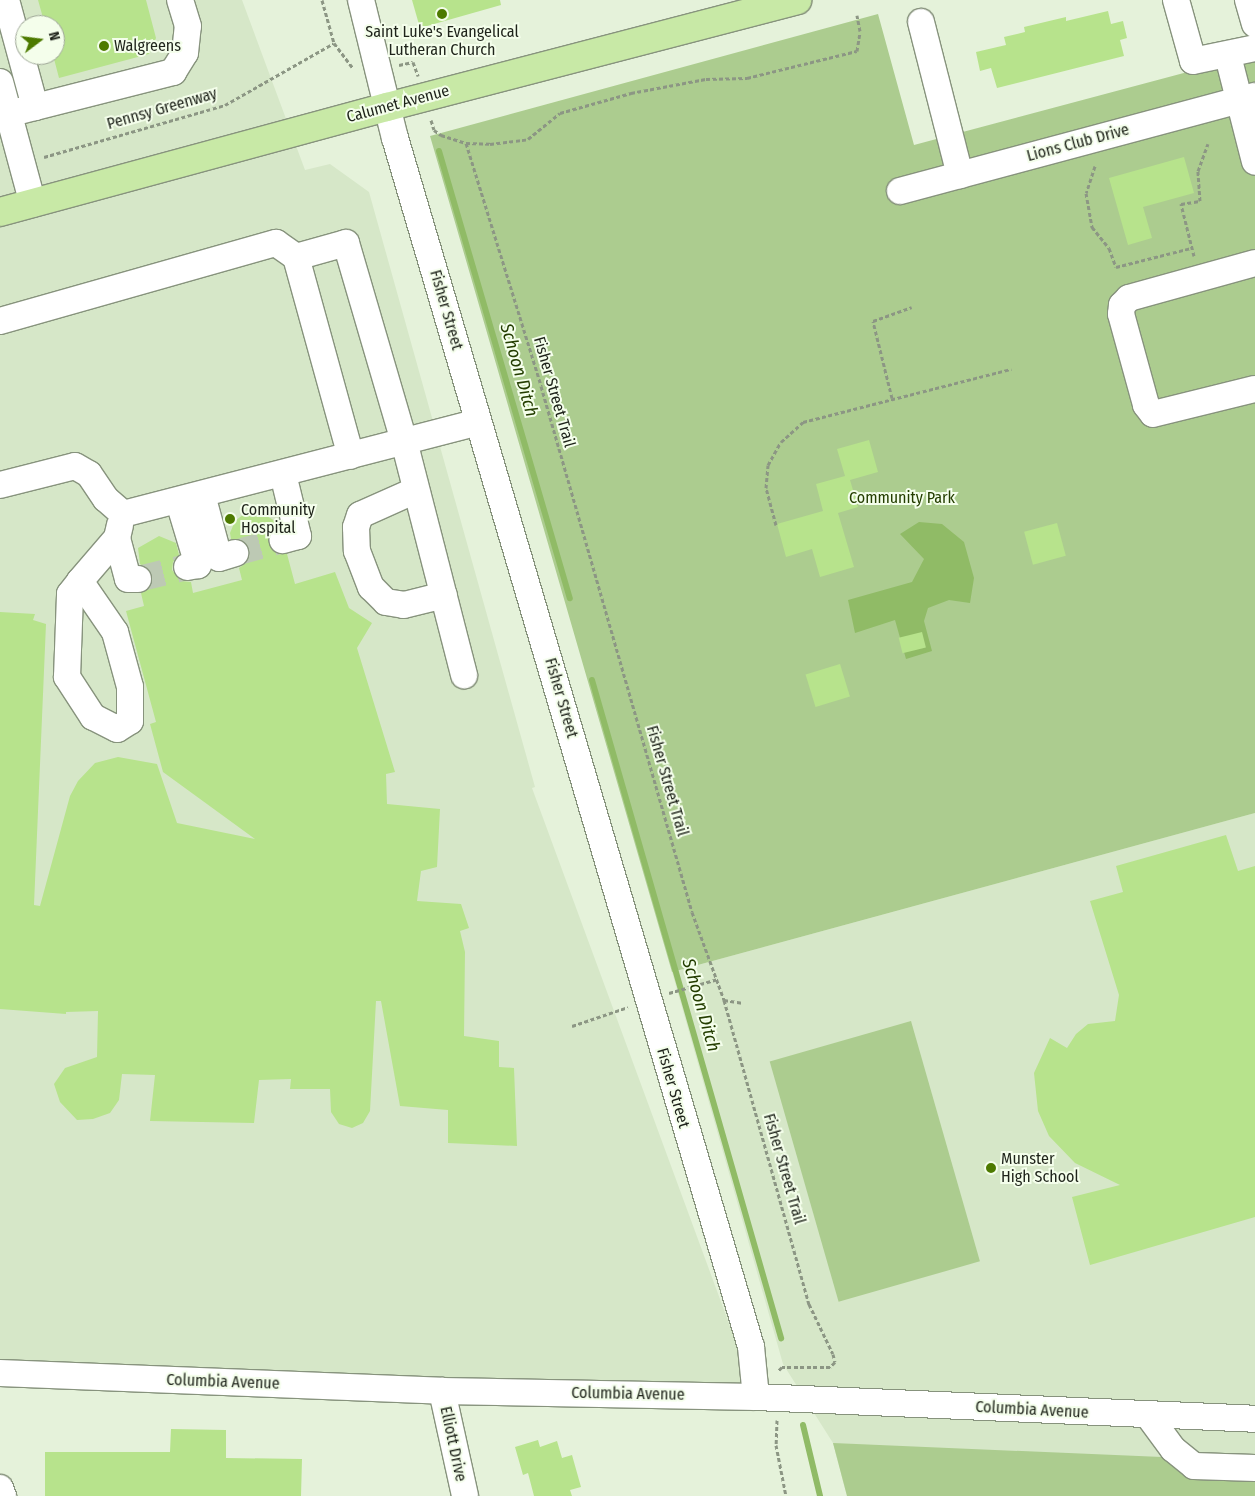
<!DOCTYPE html>
<style>
body{margin:0}
#map{position:relative;width:1255px;height:1496px;overflow:hidden;background:#e5f2da;font-family:"Fira Sans Condensed",sans-serif}
div>[style]{position:absolute}
[style*='--x']{left:calc(var(--x)*1px);top:calc(var(--y)*1px);width:calc(var(--w)*1px);rotate:calc(var(--a)*1deg)}
.built>*{inset:0;background:#d6e7c8}
.green>*{inset:0;background:#accc8f;transform-origin:0 0}
.water>*{inset:0;background:#90bb66}
.stream>*{height:6px;margin:-3px;padding:0 3px;transform-origin:3px;border-radius:3px;background:#90bb66}
.building>*{inset:0;background:#b7e38c;transform-origin:0 0}
.minor-tunnel>*{height:26px;margin-top:-13px;transform-origin:0;background:repeating-linear-gradient(90deg,#bdc9b4 0 26px,transparent 0 39px)}
.path>*{height:3px;margin-top:-1.5px;transform-origin:0;background:repeating-linear-gradient(90deg,#8c9684 0 4px,transparent 0 6.5px)}
.roads{filter:drop-shadow(1px 0 #87937d) drop-shadow(-1px 0 #87937d) drop-shadow(0 1px #87937d) drop-shadow(0 -1px #87937d)}
.minor>*{height:26px;margin:-13px;padding:0 13px;transform-origin:13px;border-radius:13px;background:#fff}
.major>*{height:28px;margin:-14px;padding:0 14px;transform-origin:14px;border-radius:14px;background:#c8e9a6}
.dots>*{width:14px;height:14px;translate:-50% -50%;box-sizing:border-box;border:2px solid #f4feeb;border-radius:50%}
span{translate:-50% -50%;white-space:nowrap;text-align:center;line-height:1.15;-webkit-text-stroke:4px #f4feeb;paint-order:stroke}
.poi-label{font-size:16px;color:#1e231a}
.left{translate:0 -50%;text-align:left}
.street-label{font-size:16px;color:#1e231a}
.park-label{font-size:16px;color:#243e00}
.water-label{font-size:18px;color:#233d00;font-style:italic}
.north{position:absolute;left:15px;top:15px;width:50px;height:50px;box-sizing:border-box;background:#f4feeb;border:1px solid #9ea697;border-radius:50%;rotate:75deg;font-size:14px;font-weight:700;line-height:20px;text-align:center;color:#1e231a}
.north::after{content:'';display:block;margin:auto;width:18px;height:22px;background:#4d7a00;clip-path:polygon(50% 0,100% 100%,50% 72%,0 100%)}
</style>
<div id="map">
<div class="built">
<div style="clip-path:polygon(evenodd,0 0,242px 0,305px 170px,330px 164px,369px 192px,535px 787px,532px 788px,756px 1397px,0 1369px,0 0,25px 25px,55px 25px,55px 55px,25px 55px,25px 25px)"></div>
<div style="clip-path:polygon(1255px 813px,1255px 1496px,847px 1496px,833px 1443px,783px 1364px,672px 972px)"></div>
</div>
<div class="green">
<div style="clip-path:polygon(878px 14px,914px 145px,1255px 54px,1255px 813px,672px 972px,430px 136px)"></div>
<div style="left:911px;top:1021px;width:250px;height:147px;rotate:74deg"></div>
<div style="clip-path:polygon(833px 1443px,1255px 1461px,1255px 1496px,847px 1496px)"></div>
</div>
<div class="water">
<div style="clip-path:polygon(919px 522px,942px 524px,964px 542px,974px 578px,970px 603px,949px 600px,928px 608px,924px 621px,932px 651px,906px 659px,895px 620px,855px 633px,848px 600px,912px 582px,924px 559px,900px 534px)"></div>
</div>
<div class="stream">
<div style="--x:439;--y:151;--w:466;--a:73.7"></div>
<div style="--x:592;--y:680;--w:685;--a:73.97"></div>
<div style="--x:803;--y:1425;--w:73;--a:76.5"></div>
</div>
<div class="building">
<div style="clip-path:polygon(38px 0,146px 0,156px 38px,149px 54px,59px 78px,53px 55px,55px 25px,45px 25px)"></div>
<div style="clip-path:polygon(412px 0,500px 0,501px 5px,420px 28px)"></div>
<div style="clip-path:polygon(1108px 11px,1111px 24px,1123px 21px,1127px 38px,1120px 40px,1124px 56px,997px 88px,991px 68px,980px 71px,976px 52px,1006px 45px,1004px 37px,1025px 32px,1024px 27px,1066px 17px,1066px 21px)"></div>
<div style="clip-path:polygon(1184px 157px,1194px 193px,1143px 207px,1152px 238px,1128px 245px,1109px 178px)"></div>
<div style="clip-path:polygon(869px 440px,878px 472px,850px 480px,858px 507px,838px 513px,854px 567px,820px 577px,812px 549px,786px 557px,777px 524px,823px 511px,816px 484px,845px 476px,837px 449px)"></div>
<div style="clip-path:polygon(258px 511px,277px 522px,278px 526px,269px 536px,269px 544px,279px 554px,287px 554px,295px 584px,335px 572px,349px 608px,372px 623px,357px 648px,395px 772px,386px 774px,387px 804px,440px 809px,437px 867px,421px 871px,417px 901px,461px 904px,469px 928px,460px 931px,465px 952px,464px 1036px,499px 1041px,499px 1067px,514px 1068px,517px 1146px,448px 1143px,448px 1110px,400px 1106px,381px 1001px,376px 1001px,370px 1111px,363px 1123px,352px 1128px,339px 1124px,331px 1112px,330px 1089px,290px 1089px,291px 1079px,259px 1080px,254px 1123px,150px 1121px,155px 1075px,122px 1074px,119px 1100px,110px 1113px,93px 1119px,77px 1120px,60px 1102px,54px 1084px,65px 1068px,97px 1057px,98px 1011px,66px 1012px,66px 1014px,0 1009px,0 612px,35px 614px,33px 620px,46px 624px,34px 905px,40px 906px,70px 796px,78px 781px,95px 763px,118px 757px,157px 764px,177px 823px,255px 839px,163px 772px,150px 724px,156px 722px,126px 611px,144px 606px,141px 593px,151px 587px,153px 579px,151px 571px,140px 564px,138px 548px,159px 536px,176px 543px,179px 555px,173px 562px,172px 570px,182px 581px,191px 582px,193px 593px,242px 580px,239px 568px,246px 563px,249px 549px,245px 542px,231px 539px,230px 533px,235px 521px,244px 514px)"></div>
<div style="left:1057px;top:523px;width:34px;height:34px;rotate:75deg"></div>
<div style="left:922px;top:632px;width:16px;height:24px;rotate:76deg"></div>
<div style="left:840px;top:664px;width:34px;height:36px;rotate:73deg"></div>
<div style="clip-path:polygon(1226px 835px,1238px 871px,1255px 866px,1255px 1217px,1090px 1265px,1072px 1197px,1120px 1185px,1075px 1163px,1049px 1136px,1038px 1111px,1034px 1073px,1050px 1038px,1067px 1048px,1076px 1034px,1088px 1024px,1115px 1021px,1119px 995px,1090px 901px,1123px 892px,1116px 866px)"></div>
<div style="clip-path:polygon(171px 1429px,226px 1430px,226px 1458px,302px 1459px,301px 1496px,45px 1496px,45px 1452px,170px 1452px)"></div>
<div style="clip-path:polygon(538px 1440px,540px 1447px,557px 1441px,562px 1458px,572px 1455px,581px 1487px,570px 1490px,572px 1496px,534px 1496px,528px 1473px,523px 1475px,515px 1447px)"></div>
</div>
<div class="minor-tunnel">
<div style="--x:235;--y:553;--w:50;--a:-15.2"></div>
<div style="--x:138;--y:579;--w:50;--a:-13.8"></div>
</div>
<div class="path">
<div style="--x:322;--y:0;--w:45;--a:74.4"></div>
<div style="--x:334;--y:43;--w:31;--a:53"></div>
<div style="--x:399;--y:65;--w:14;--a:-12"></div>
<div style="--x:413;--y:62;--w:15;--a:70"></div>
<div style="--x:431;--y:120;--w:10;--a:73"></div>
<div style="--x:434;--y:130;--w:9;--a:36"></div>
<div style="--x:441;--y:135;--w:26;--a:18"></div>
<div style="--x:466;--y:143;--w:24;--a:2"></div>
<div style="--x:490;--y:144;--w:38;--a:-7"></div>
<div style="--x:528;--y:139;--w:41;--a:-39.1"></div>
<div style="--x:560;--y:113;--w:74;--a:-15.7"></div>
<div style="--x:631;--y:93;--w:76;--a:-10.6"></div>
<div style="--x:706;--y:79;--w:41;--a:-1.4"></div>
<div style="--x:747;--y:78;--w:113;--a:-13.8"></div>
<div style="--x:857;--y:51;--w:20;--a:-81"></div>
<div style="--x:860;--y:31;--w:16;--a:-101"></div>
<div style="--x:466;--y:143;--w:254;--a:72.8"></div>
<div style="--x:541;--y:386;--w:547;--a:73.98"></div>
<div style="--x:692;--y:912;--w:94;--a:70"></div>
<div style="--x:724;--y:1000;--w:316;--a:74.4"></div>
<div style="--x:809;--y:1304;--w:55;--a:64.4"></div>
<div style="--x:833;--y:1354;--w:8;--a:76"></div>
<div style="--x:835;--y:1362;--w:7;--a:135"></div>
<div style="--x:830;--y:1367;--w:48;--a:180"></div>
<div style="--x:782;--y:1367;--w:6;--a:135"></div>
<div style="--x:44;--y:157;--w:188;--a:-16"></div>
<div style="--x:225;--y:105;--w:125;--a:-29.6"></div>
<div style="--x:1095;--y:166;--w:28;--a:108"></div>
<div style="--x:1086;--y:193;--w:35;--a:80"></div>
<div style="--x:1092;--y:227;--w:27;--a:51"></div>
<div style="--x:1109;--y:248;--w:20;--a:70"></div>
<div style="--x:1116;--y:267;--w:77;--a:-14.2"></div>
<div style="--x:1194;--y:256;--w:54;--a:-104"></div>
<div style="--x:1181;--y:204;--w:19;--a:-9"></div>
<div style="--x:1200;--y:201;--w:30;--a:-94"></div>
<div style="--x:1198;--y:171;--w:29;--a:-70"></div>
<div style="--x:892;--y:398;--w:79;--a:-103.9"></div>
<div style="--x:873;--y:321;--w:41;--a:-19.7"></div>
<div style="--x:776;--y:525;--w:38;--a:-105"></div>
<div style="--x:766;--y:488;--w:23;--a:-85"></div>
<div style="--x:768;--y:465;--w:26;--a:-61"></div>
<div style="--x:781;--y:442;--w:30;--a:-42"></div>
<div style="--x:803;--y:422;--w:215;--a:-14.3"></div>
<div style="--x:669;--y:993;--w:51;--a:-15.9"></div>
<div style="--x:724;--y:1000;--w:18;--a:9"></div>
<div style="--x:572;--y:1026;--w:59;--a:-18.7"></div>
<div style="--x:777;--y:1420;--w:25;--a:92"></div>
<div style="--x:776;--y:1445;--w:52;--a:78.9"></div>
</div>
<div class="roads">
<div class="minor">
<div style="--x:6;--y:0;--w:111;--a:74.8"></div>
<div style="--x:361;--y:0;--w:142;--a:76.2"></div>
<div style="--x:395;--y:138;--w:1260;--a:73.59"></div>
<div style="--x:751;--y:1347;--w:50;--a:84.3"></div>
<div style="--x:1176;--y:0;--w:63;--a:74.4"></div>
<div style="--x:1193;--y:61;--w:63;--a:-11.8"></div>
<div style="--x:1248;--y:0;--w:25;--a:74"></div>
<div style="--x:921;--y:22;--w:158;--a:75.7"></div>
<div style="--x:1228;--y:56;--w:109;--a:75.7"></div>
<div style="--x:0;--y:82;--w:126;--a:74.9"></div>
<div style="--x:0;--y:116;--w:179;--a:-14.3"></div>
<div style="--x:173;--y:72;--w:22;--a:-58"></div>
<div style="--x:185;--y:53;--w:27;--a:-84"></div>
<div style="--x:188;--y:26;--w:27;--a:-107"></div>
<div style="--x:900;--y:191;--w:367;--a:-15"></div>
<div style="--x:296;--y:257;--w:206;--a:74.6"></div>
<div style="--x:1255;--y:263;--w:131;--a:164.5"></div>
<div style="--x:1129;--y:298;--w:10;--a:135"></div>
<div style="--x:1122;--y:305;--w:9;--a:96"></div>
<div style="--x:1121;--y:314;--w:94;--a:74.6"></div>
<div style="--x:1146;--y:405;--w:11;--a:52"></div>
<div style="--x:1153;--y:414;--w:105;--a:-13.8"></div>
<div style="--x:0;--y:321;--w:287;--a:-15.8"></div>
<div style="--x:276;--y:243;--w:24;--a:35"></div>
<div style="--x:296;--y:257;--w:52;--a:-15.6"></div>
<div style="--x:346;--y:243;--w:206;--a:73.7"></div>
<div style="--x:404;--y:441;--w:242;--a:75.6"></div>
<div style="--x:283;--y:474;--w:64;--a:76.4"></div>
<div style="--x:298;--y:536;--w:16;--a:165"></div>
<div style="--x:0;--y:485;--w:77;--a:-14.2"></div>
<div style="--x:75;--y:466;--w:16;--a:30"></div>
<div style="--x:89;--y:474;--w:30;--a:56"></div>
<div style="--x:106;--y:499;--w:23;--a:41"></div>
<div style="--x:123;--y:514;--w:367;--a:-14.5"></div>
<div style="--x:416;--y:490;--w:61;--a:155.9"></div>
<div style="--x:360;--y:515;--w:13;--a:108"></div>
<div style="--x:356;--y:527;--w:24;--a:88"></div>
<div style="--x:357;--y:551;--w:39;--a:69"></div>
<div style="--x:371;--y:587;--w:21;--a:45"></div>
<div style="--x:386;--y:602;--w:18;--a:9"></div>
<div style="--x:404;--y:605;--w:41;--a:-14"></div>
<div style="--x:202;--y:495;--w:65;--a:74.9"></div>
<div style="--x:219;--y:558;--w:17;--a:-17"></div>
<div style="--x:179;--y:502;--w:66;--a:73.2"></div>
<div style="--x:198;--y:565;--w:11;--a:170"></div>
<div style="--x:120;--y:525;--w:13;--a:103"></div>
<div style="--x:117;--y:538;--w:42;--a:75"></div>
<div style="--x:128;--y:579;--w:10;--a:0"></div>
<div style="--x:80;--y:581;--w:62;--a:55.5"></div>
<div style="--x:115;--y:632;--w:57;--a:74.7"></div>
<div style="--x:130;--y:687;--w:34;--a:90"></div>
<div style="--x:130;--y:721;--w:15;--a:148"></div>
<div style="--x:117;--y:729;--w:27;--a:-153"></div>
<div style="--x:93;--y:717;--w:48;--a:-123"></div>
<div style="--x:67;--y:677;--w:83;--a:-87.9"></div>
<div style="--x:70;--y:594;--w:16;--a:-52"></div>
<div style="--x:80;--y:581;--w:57;--a:-49.3"></div>
<div style="--x:0;--y:1373;--w:442;--a:2.3"></div>
<div style="--x:442;--y:1391;--w:314;--a:1.1"></div>
<div style="--x:756;--y:1397;--w:499;--a:2.5"></div>
<div style="--x:442;--y:1391;--w:107;--a:77.6"></div>
<div style="--x:1148;--y:1415;--w:42;--a:53.7"></div>
<div style="--x:1173;--y:1449;--w:27;--a:39"></div>
<div style="--x:1194;--y:1466;--w:61;--a:1.9"></div>
<div style="--x:0;--y:1488;--w:9;--a:69"></div>
</div>
<div class="major">
<div style="--x:0;--y:212;--w:401;--a:-15.2"></div>
<div style="--x:387;--y:107;--w:424;--a:-14.6"></div>
</div>
</div>
<div class="dots">
<div style="left:442px;top:14px;background:#4d7a00"></div>
<div style="left:104px;top:46px;background:#4d7a00"></div>
<div style="left:230px;top:519px;background:#4d7a00"></div>
<div style="left:991px;top:1168px;background:#4d7a00"></div>
</div>
<div class="poi-label">
<span style="left:442px;top:41px">Saint Luke's Evangelical<br>Lutheran Church</span>
<span class="left" style="left:114px;top:46px">Walgreens</span>
<span class="left" style="left:241px;top:519px">Community<br>Hospital</span>
<span class="left" style="left:1001px;top:1168px">Munster<br>High School</span>
</div>
<div class="street-label">
<span style="left:398px;top:104px;rotate:-15deg">Calumet Avenue</span>
<span style="left:162px;top:109px;rotate:-16deg">Pennsy Greenway</span>
<span style="left:1078px;top:143px;rotate:-15deg">Lions Club Drive</span>
<span style="left:446px;top:310px;rotate:74deg">Fisher Street</span>
<span style="left:554px;top:392px;rotate:74deg">Fisher Street Trail</span>
<span style="left:561px;top:698px;rotate:74deg">Fisher Street</span>
<span style="left:667px;top:781px;rotate:74deg">Fisher Street Trail</span>
<span style="left:673px;top:1088px;rotate:74deg">Fisher Street</span>
<span style="left:784px;top:1169px;rotate:74deg">Fisher Street Trail</span>
<span style="left:223px;top:1382px;rotate:2deg">Columbia Avenue</span>
<span style="left:628px;top:1394px;rotate:1deg">Columbia Avenue</span>
<span style="left:1032px;top:1410px;rotate:3deg">Columbia Avenue</span>
<span style="left:453px;top:1444px;rotate:78deg">Elliott Drive</span>
</div>
<div class="park-label">
<span style="left:902px;top:498px">Community Park</span>
</div>
<div class="water-label">
<span style="left:519px;top:370px;rotate:74deg">Schoon Ditch</span>
<span style="left:701px;top:1005px;rotate:74deg">Schoon Ditch</span>
</div>
<div class="north">N</div>
</div>
